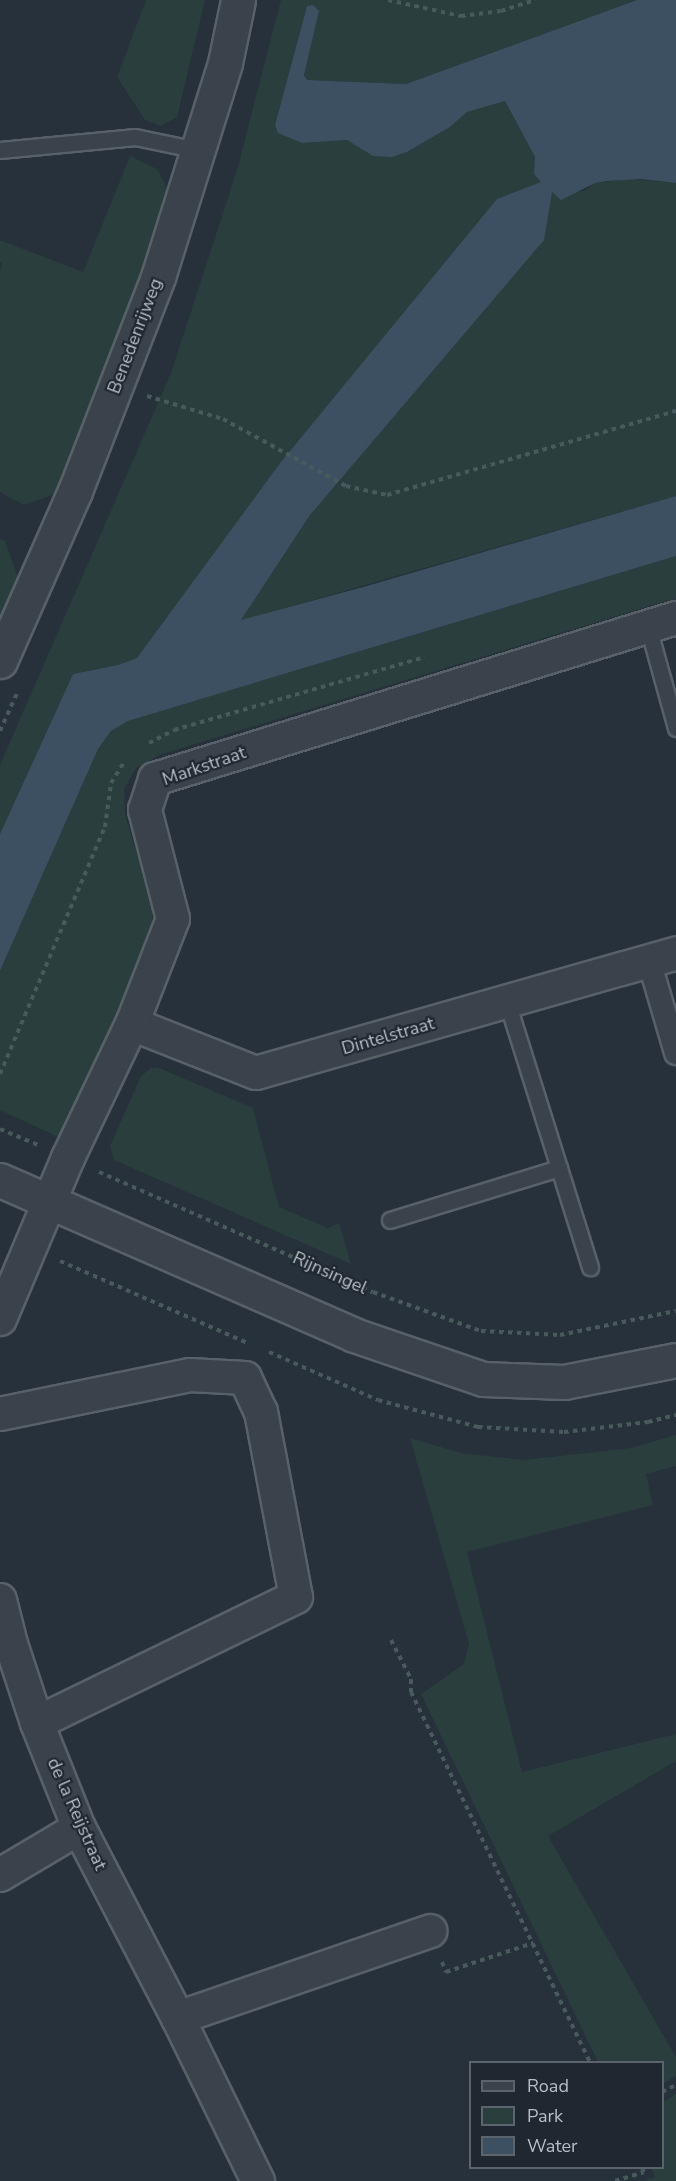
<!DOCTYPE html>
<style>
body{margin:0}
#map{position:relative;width:676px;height:2181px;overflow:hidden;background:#26313b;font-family:"Nunito Sans",sans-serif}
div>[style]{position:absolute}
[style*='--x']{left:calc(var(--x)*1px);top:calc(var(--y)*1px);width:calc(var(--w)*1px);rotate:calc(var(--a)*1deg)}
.green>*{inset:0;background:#293e3d}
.water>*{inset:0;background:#3d5062}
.path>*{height:4px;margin-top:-2px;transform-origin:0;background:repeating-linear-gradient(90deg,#485a5b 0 4.5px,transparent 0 9px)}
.roads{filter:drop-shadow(2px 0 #586169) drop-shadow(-2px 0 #586169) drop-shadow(0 2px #586169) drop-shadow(0 -2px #586169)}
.service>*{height:15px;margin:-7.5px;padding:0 7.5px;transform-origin:7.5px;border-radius:7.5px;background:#3a434c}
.pedestrian>*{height:22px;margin:-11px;padding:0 11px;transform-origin:11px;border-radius:11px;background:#3a434c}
.minor>*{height:32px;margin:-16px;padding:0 16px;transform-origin:16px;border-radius:16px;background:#3a434c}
.tertiary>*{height:33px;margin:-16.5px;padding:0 16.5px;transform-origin:16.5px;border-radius:16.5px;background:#3a434c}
span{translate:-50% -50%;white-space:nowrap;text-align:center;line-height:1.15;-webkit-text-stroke:4.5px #1f2830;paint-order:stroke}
.street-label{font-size:18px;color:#b6bec7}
.legend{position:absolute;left:469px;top:2061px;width:195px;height:108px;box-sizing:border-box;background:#1f2830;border:2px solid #5b646c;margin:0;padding:8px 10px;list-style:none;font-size:18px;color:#b6bec7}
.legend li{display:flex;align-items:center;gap:12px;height:30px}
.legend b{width:30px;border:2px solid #5b646c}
</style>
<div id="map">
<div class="green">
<div style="clip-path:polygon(146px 0,205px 0,177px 117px,161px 126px,145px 120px,117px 77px)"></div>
<div style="clip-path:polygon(281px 0,637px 0,406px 84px,307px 80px,304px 75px,319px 11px,307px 6px,275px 125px,279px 133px,302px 143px,347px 140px,373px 155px,392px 157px,407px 152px,450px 127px,467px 112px,505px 101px,535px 157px,534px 174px,542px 183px,137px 658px,118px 665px,73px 674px,0 834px,0 765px,171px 373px,237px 170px)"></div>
<div style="clip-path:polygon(130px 156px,157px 169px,165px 183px,168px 200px,136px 296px,55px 494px,24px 505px,0 492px,0 271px,2px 263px,0 262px,0 240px,83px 272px)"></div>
<div style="clip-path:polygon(630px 179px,676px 183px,676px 496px,240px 621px,310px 515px,552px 192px,584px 191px,595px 183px)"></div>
<div style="clip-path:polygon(0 539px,5px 541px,18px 577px,0 617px)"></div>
<div style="clip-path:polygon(676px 556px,676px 598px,159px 755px,136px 768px,124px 789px,125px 815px,152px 901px,153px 929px,69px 1142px,0 1110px,0 971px,98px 749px,111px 731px,128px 721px)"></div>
<div style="clip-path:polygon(151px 1068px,159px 1068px,253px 1108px,279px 1207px,328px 1228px,339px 1223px,351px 1264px,114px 1160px,110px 1146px,141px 1076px)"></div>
<div style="clip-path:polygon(676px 1435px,676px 1466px,646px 1474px,653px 1505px,467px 1552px,522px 1772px,676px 1734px,676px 1761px,548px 1836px,676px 2057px,676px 2076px,663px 2084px,662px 2062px,598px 2062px,421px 1694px,464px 1664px,469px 1644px,410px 1438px,461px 1453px,524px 1460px,631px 1448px)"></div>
<div style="clip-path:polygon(676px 2094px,676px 2181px,642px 2181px,655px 2177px,651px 2168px,662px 2168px,663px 2102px)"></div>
</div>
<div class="water">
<div style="clip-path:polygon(637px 0,676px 0,676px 183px,641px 179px,607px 181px,595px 183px,561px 200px,552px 192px,544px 240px,310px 515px,241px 620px,367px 586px,676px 496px,676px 556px,128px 721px,111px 731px,98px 749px,0 971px,0 834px,73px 674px,118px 665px,137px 658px,281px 462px,497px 199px,541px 182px,534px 174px,535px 157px,505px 101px,467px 112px,450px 127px,407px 152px,392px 157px,373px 156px,347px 140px,302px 143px,278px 133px,275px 125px,307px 6px,313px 5px,319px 11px,304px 75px,307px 80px,406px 84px)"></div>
</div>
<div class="path">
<div style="--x:388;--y:0;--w:75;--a:12.4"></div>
<div style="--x:461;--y:16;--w:40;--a:-7.1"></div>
<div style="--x:501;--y:11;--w:36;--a:-18"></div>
<div style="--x:147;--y:396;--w:79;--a:16.8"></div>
<div style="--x:223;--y:419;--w:140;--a:28.6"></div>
<div style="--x:346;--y:486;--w:42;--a:12.4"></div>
<div style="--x:387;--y:495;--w:301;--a:-16.2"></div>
<div style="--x:0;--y:731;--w:44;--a:-65.8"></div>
<div style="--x:149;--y:743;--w:28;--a:-27"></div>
<div style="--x:174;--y:730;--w:261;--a:-16.2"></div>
<div style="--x:0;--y:1074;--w:268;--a:-67"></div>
<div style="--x:105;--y:827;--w:44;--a:-82.2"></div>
<div style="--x:111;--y:783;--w:25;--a:-58"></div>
<div style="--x:0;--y:1129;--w:41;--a:22.8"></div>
<div style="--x:99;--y:1172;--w:299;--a:23.7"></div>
<div style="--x:373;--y:1292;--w:115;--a:19.9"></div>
<div style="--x:481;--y:1331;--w:79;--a:2.9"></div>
<div style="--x:560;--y:1335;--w:118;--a:-11.7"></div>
<div style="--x:60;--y:1261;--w:205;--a:23.6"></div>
<div style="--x:269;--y:1352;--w:119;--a:23.8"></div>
<div style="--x:378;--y:1400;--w:104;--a:15.1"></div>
<div style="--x:478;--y:1427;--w:86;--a:3.3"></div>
<div style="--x:564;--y:1432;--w:85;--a:-6.8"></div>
<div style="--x:648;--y:1422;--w:29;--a:-14"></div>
<div style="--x:391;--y:1640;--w:44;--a:62.9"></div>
<div style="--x:411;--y:1679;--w:13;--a:90"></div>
<div style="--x:411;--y:1692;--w:411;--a:64.2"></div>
<div style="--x:442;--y:1962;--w:11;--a:68"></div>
<div style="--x:446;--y:1972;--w:92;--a:-18.4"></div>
<div style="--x:662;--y:2092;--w:16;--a:-27"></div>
<div style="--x:615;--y:2181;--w:30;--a:-17"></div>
<div style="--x:644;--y:2172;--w:4;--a:-117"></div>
</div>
<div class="roads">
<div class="service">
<div style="--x:0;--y:150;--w:136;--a:-5.5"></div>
<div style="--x:135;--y:137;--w:64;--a:11.7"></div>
<div style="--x:648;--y:627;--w:105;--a:74.5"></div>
<div style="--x:507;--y:1002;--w:278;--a:72.6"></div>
<div style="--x:390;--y:1220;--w:177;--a:-17.1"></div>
</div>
<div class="pedestrian">
<div style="--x:649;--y:961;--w:96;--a:73.6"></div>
</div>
<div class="minor">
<div style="--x:132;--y:1024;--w:133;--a:21.6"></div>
<div style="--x:256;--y:1073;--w:437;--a:-15.9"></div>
<div style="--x:0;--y:1319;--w:175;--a:-67.1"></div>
<div style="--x:68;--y:1158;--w:148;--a:-64.5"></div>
<div style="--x:132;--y:1024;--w:113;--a:-68.7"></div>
<div style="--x:173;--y:919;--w:113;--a:-104.4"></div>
<div style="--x:145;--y:810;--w:33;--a:-72"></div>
<div style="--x:155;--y:779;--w:545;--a:-17.17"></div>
<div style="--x:0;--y:1414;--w:194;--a:-11.6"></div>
<div style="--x:190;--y:1375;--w:55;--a:3.1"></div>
<div style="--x:245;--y:1378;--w:38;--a:65"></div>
<div style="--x:261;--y:1412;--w:188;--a:79.3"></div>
<div style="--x:296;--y:1597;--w:288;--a:154.1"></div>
<div style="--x:0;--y:1600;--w:45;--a:76"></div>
<div style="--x:11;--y:1644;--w:83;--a:71.8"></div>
<div style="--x:37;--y:1723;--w:113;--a:68.2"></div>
<div style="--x:79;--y:1828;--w:214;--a:62.5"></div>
<div style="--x:178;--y:2018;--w:182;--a:63.9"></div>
<div style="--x:0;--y:1875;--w:92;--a:-30.7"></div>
<div style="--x:178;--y:2018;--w:267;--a:-19"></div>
</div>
<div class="tertiary">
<div style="--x:0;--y:661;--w:186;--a:-66.2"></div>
<div style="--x:75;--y:491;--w:230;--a:-68.8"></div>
<div style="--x:158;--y:277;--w:224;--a:-72.6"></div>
<div style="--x:225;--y:63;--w:64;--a:-78.3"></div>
<div style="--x:0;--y:1180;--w:386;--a:23.6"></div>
<div style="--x:354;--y:1335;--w:136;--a:18.8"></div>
<div style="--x:483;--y:1379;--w:81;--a:2.1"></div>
<div style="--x:564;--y:1382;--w:114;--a:-11.1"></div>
</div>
</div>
<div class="street-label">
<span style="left:135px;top:336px;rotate:-69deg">Benedenrijweg</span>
<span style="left:204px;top:766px;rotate:-19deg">Markstraat</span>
<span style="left:388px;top:1036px;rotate:-16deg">Dintelstraat</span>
<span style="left:330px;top:1273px;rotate:24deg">Rijnsingel</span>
<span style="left:77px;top:1814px;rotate:66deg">de la Reijstraat</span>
</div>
<ul class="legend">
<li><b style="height:8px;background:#3a434c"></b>Road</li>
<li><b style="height:16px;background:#293e3d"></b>Park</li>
<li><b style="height:16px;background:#3d5062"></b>Water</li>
</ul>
</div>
